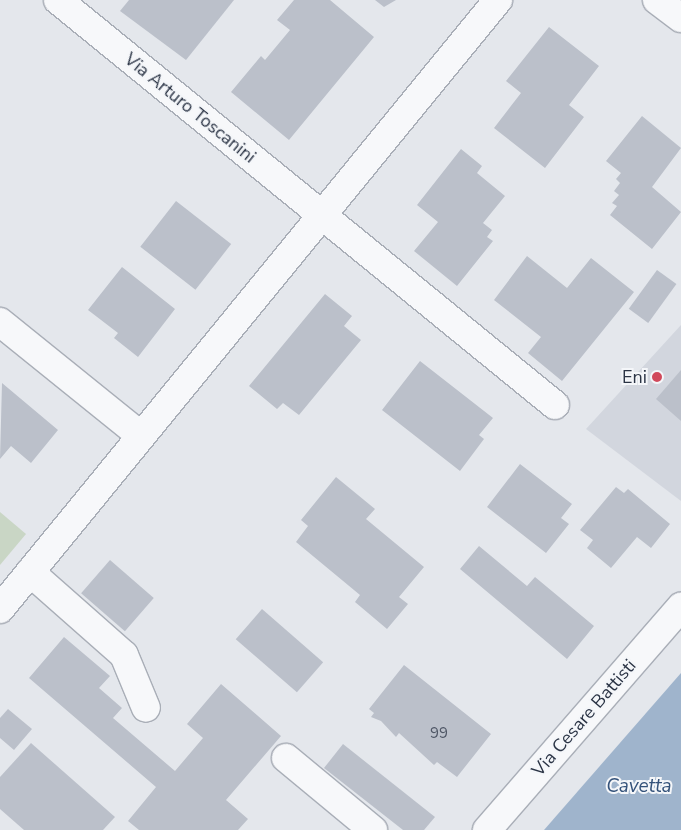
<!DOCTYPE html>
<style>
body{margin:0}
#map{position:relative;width:681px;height:830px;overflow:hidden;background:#e4e7ec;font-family:"Nunito Sans",sans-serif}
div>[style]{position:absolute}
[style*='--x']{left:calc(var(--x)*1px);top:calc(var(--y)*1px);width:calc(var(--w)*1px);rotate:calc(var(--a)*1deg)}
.built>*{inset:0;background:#d2d6de}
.green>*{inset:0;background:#c9d6c5}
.water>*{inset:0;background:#9fb4cc}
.building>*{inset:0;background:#bbc0ca;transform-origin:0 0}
.roads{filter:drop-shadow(1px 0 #a9aeb7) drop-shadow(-1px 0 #a9aeb7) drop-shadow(0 1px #a9aeb7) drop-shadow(0 -1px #a9aeb7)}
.minor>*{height:28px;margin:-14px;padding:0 14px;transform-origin:14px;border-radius:14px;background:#f7f8fa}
.dots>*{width:14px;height:14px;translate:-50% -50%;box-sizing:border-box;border:2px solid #f4f6f9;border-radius:50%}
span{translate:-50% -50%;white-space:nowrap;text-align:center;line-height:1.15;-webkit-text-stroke:4px #f4f6f9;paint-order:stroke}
.number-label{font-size:15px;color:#4f5766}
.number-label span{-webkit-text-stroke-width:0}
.street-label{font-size:18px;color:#2b3445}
.poi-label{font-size:18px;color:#2b3445}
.right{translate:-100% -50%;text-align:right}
.water-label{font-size:19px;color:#34527a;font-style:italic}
</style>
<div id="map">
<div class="built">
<div style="clip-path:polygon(681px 325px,681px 501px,586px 429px)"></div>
</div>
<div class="green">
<div style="clip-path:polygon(0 512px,26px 534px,0 565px)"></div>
</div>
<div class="water">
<div style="clip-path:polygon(681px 673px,681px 830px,544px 830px)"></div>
</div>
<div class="building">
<div style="clip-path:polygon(129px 0,234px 0,186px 60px,120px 11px)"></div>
<div style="clip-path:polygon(294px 0,330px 0,374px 37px,289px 140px,231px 92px,261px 56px,265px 60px,290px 30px,277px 20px)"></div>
<div style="clip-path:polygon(375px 0,396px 0,384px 7px)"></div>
<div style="clip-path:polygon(549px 27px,599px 66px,569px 105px,584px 117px,545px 168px,494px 128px,521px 93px,506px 81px)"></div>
<div style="clip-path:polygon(642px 116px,681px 148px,652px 187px,681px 212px,652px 249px,610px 215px,617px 206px,612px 203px,619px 195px,614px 191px,620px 183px,616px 179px,621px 173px,606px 161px)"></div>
<div style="clip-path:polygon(461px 149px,482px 166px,477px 173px,505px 196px,483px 223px,492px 230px,487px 237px,493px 241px,457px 286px,414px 251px,438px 222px,417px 205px)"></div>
<div style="left:176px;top:201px;width:70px;height:58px;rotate:38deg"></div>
<div style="clip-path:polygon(527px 256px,567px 288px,591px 258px,634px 292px,562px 381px,528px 353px,541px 337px,494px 300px)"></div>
<div style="clip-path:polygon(122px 267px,175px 309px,138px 357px,114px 338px,118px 333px,88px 310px)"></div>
<div style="left:657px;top:270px;width:24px;height:48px;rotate:36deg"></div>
<div style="clip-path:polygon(325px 294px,352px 316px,344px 326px,361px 340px,299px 415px,283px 403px,277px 409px,249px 386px)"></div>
<div style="clip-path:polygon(420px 361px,493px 418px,479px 435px,484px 439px,460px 471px,382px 410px)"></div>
<div style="clip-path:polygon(681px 370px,681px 421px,656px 399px)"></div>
<div style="clip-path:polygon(2px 383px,58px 430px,31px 463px,11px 446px,0 459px)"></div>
<div style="clip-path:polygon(520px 464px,572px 504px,561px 518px,569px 524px,546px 553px,487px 507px)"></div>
<div style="clip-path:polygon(336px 477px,375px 509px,366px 519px,424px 567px,399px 597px,408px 604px,387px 629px,355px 602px,360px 595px,296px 542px,308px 526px,301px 520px)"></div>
<div style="clip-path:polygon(616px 487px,624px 493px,628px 489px,670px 524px,651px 548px,637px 537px,611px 568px,587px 548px,593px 540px,580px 530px)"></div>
<div style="clip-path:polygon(479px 546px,527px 586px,535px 577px,594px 626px,567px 659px,460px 569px)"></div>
<div style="left:110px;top:560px;width:58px;height:44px;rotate:41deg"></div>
<div style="left:262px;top:609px;width:81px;height:40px;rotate:41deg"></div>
<div style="clip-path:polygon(64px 637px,110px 676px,99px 688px,122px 708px,113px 718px,175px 771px,203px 738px,187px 724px,221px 684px,281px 736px,226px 800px,248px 819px,238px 830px,139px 830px,128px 821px,156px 787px,29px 678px)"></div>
<div style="clip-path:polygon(404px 665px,491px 734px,457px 777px,437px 762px,434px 765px,399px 733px,396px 737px,381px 721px,371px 717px,374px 713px,369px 709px)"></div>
<div style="clip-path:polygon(8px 709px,32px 729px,14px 750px,0 738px,0 718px)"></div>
<div style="clip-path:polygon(31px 743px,115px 817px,103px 830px,24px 830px,0 809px,0 777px)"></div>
<div style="clip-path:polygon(343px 744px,435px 817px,424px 830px,403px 830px,324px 768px)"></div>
</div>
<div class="roads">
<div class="minor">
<div style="--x:58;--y:0;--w:641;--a:39.18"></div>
<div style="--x:657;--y:0;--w:30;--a:37"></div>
<div style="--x:0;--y:322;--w:180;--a:38.9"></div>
<div style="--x:30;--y:572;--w:125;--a:41.4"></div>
<div style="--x:124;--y:655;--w:57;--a:67.5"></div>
<div style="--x:0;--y:609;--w:787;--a:-50.73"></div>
<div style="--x:286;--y:758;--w:113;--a:39.6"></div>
<div style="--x:487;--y:830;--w:296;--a:-49"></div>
</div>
</div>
<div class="dots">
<div style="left:657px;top:377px;background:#d1495b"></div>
</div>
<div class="number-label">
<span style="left:439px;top:734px">99</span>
</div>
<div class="street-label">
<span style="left:190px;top:108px;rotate:39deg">Via Arturo Toscanini</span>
<span style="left:584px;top:718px;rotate:-49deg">Via Cesare Battisti</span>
</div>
<div class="poi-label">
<span class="right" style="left:647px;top:377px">Eni</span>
</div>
<div class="water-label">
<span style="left:639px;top:787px">Cavetta</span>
</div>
</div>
